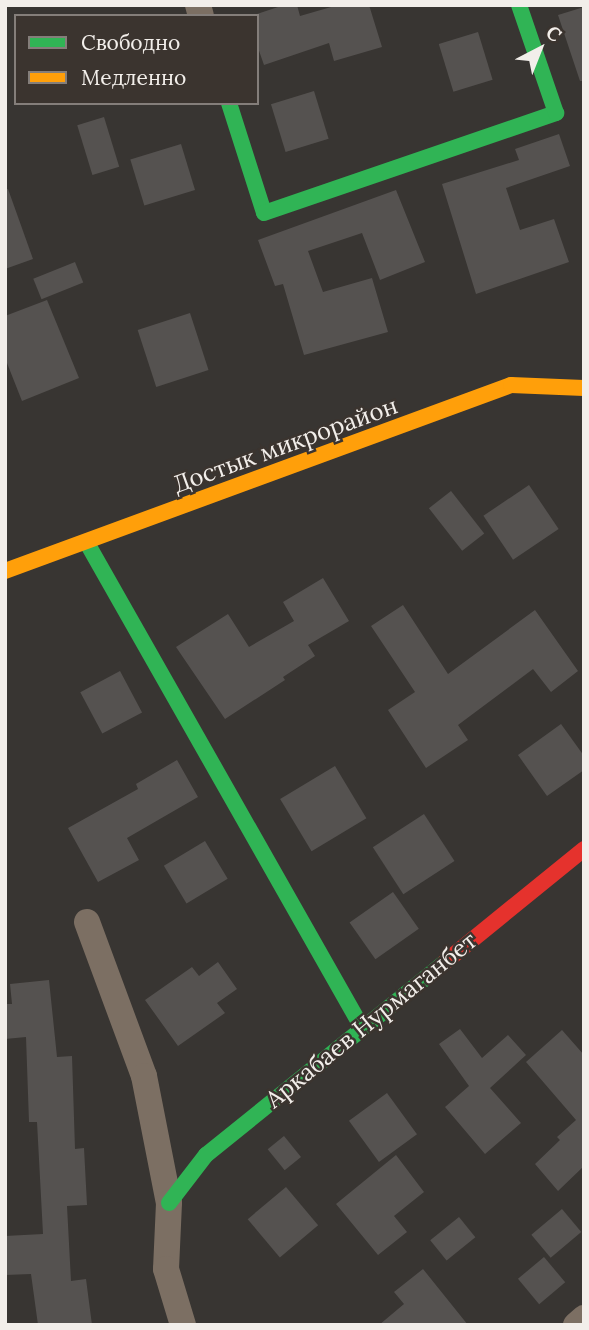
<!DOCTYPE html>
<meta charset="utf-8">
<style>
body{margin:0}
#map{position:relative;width:589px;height:1330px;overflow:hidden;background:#383532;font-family:Lora,serif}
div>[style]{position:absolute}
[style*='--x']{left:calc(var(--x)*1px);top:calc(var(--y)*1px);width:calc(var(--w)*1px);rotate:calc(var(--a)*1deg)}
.building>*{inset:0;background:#555250;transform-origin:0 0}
.street>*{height:26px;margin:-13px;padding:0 13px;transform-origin:13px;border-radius:13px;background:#7c6f63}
.fast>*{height:16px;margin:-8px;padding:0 8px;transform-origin:8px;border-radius:8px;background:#30b455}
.slow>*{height:16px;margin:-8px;padding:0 8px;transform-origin:8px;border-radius:8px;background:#ff9f0a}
.jam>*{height:16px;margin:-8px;padding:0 8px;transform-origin:8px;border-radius:8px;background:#e5322d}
span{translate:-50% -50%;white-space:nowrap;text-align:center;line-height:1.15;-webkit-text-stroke:5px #3b342f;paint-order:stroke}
.street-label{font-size:24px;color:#f2eeea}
.frame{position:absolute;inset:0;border:7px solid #f2eeea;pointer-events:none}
.legend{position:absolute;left:14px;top:14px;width:245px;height:91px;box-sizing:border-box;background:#3b342f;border:2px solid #847e7a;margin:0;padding:9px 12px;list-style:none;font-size:21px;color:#f2eeea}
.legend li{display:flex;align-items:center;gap:14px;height:35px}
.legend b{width:35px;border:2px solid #847e7a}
.north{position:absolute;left:505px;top:14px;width:70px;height:70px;-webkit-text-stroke:5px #3b342f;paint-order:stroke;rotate:42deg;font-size:19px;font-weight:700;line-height:28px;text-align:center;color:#f2eeea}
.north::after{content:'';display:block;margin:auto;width:24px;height:32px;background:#f2eeea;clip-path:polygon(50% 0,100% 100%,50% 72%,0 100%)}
</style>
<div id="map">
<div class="building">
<div style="clip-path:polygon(284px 5px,297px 5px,300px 16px,338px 5px,369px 5px,382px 47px,334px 61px,329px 43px,264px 65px,257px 45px,257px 14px)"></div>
<div style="clip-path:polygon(584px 7px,584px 81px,580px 81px,558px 15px)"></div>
<div style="left:478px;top:32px;width:50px;height:41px;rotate:73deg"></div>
<div style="left:314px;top:91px;width:50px;height:45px;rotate:73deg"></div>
<div style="left:104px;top:117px;width:52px;height:28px;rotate:73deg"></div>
<div style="clip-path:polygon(559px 134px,570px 166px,506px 188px,520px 230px,554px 219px,569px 262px,476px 294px,442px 184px,519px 160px,515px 149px)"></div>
<div style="left:181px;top:144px;width:48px;height:53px;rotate:73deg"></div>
<div style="clip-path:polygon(8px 189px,33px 259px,5px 269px,5px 190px)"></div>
<div style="clip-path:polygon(396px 190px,425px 262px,380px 280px,362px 233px,308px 251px,323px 292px,372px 278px,388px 332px,304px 355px,283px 284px,275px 286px,258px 240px)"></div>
<div style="left:75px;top:262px;width:22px;height:45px;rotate:68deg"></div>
<div style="clip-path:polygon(47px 300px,79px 378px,22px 401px,5px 358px,5px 316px)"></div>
<div style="left:190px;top:313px;width:60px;height:55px;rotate:72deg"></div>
<div style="left:529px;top:485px;width:53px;height:55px;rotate:56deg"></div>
<div style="left:451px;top:491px;width:54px;height:28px;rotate:52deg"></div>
<div style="clip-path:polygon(323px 578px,349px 621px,308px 645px,315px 656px,283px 677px,285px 680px,225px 719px,176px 647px,228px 614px,249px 647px,294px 621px,283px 602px)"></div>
<div style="clip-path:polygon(403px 605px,448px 674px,535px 610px,578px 671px,551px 692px,533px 669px,458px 725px,468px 740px,426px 768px,388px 710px,415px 692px,371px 626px)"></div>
<div style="left:120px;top:671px;width:47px;height:45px;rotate:62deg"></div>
<div style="clip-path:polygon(561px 724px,584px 756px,584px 770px,547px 796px,518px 755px)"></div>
<div style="clip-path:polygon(177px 760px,198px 797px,127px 838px,139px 860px,98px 882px,68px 828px,138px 789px,136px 784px)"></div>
<div style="left:335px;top:766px;width:61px;height:64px;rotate:59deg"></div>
<div style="left:424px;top:814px;width:56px;height:61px;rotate:57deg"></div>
<div style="left:205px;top:841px;width:44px;height:48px;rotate:59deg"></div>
<div style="left:393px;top:892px;width:45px;height:53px;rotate:55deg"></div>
<div style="clip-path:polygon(218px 962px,237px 989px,217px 1003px,225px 1013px,178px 1046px,145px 1000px,192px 967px,199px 976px)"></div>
<div style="clip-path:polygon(49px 980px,57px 1057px,72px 1056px,75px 1149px,84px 1148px,87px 1205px,67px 1206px,71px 1281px,86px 1279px,92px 1325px,38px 1325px,31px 1274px,5px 1275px,5px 1236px,43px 1234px,37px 1122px,29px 1122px,26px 1037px,5px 1039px,5px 1004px,12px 1004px,10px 984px)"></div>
<div style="clip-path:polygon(460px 1029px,482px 1058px,508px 1035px,526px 1055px,490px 1088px,521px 1123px,485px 1154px,445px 1107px,469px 1086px,439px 1044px)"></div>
<div style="clip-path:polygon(562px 1030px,584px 1055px,584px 1166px,558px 1191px,535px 1164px,560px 1140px,557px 1137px,576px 1120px,526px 1062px)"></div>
<div style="left:387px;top:1093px;width:51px;height:47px;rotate:54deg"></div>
<div style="left:284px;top:1136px;width:27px;height:21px;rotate:51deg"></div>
<div style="clip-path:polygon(396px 1155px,424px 1192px,394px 1216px,407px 1232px,378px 1255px,336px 1204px)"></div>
<div style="left:286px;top:1187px;width:50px;height:50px;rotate:50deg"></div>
<div style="left:562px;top:1209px;width:30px;height:40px;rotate:50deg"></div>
<div style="left:459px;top:1217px;width:26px;height:37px;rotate:51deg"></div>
<div style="left:544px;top:1257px;width:33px;height:34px;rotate:50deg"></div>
<div style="clip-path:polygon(423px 1269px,468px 1325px,379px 1325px,404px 1304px,394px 1292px)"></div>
</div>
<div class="street">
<div style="--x:198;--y:5;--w:11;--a:75"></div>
<div style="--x:87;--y:922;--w:164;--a:69.7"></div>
<div style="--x:144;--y:1076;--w:129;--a:78.9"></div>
<div style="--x:169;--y:1203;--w:66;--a:92.6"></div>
<div style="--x:166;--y:1269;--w:59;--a:73.1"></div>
<div style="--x:576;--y:1325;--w:11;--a:-41"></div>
</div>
<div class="fast">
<div style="--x:229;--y:103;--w:115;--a:72.3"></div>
<div style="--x:264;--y:213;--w:309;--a:-18.9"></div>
<div style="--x:556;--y:113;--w:114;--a:-108.9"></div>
<div style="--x:87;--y:543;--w:555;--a:60.43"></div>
<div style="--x:169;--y:1203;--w:61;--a:-52.4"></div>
<div style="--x:206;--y:1155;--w:307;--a:-38.9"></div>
</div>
<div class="slow">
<div style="--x:5;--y:571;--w:539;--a:-20.18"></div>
<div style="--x:511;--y:385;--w:73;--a:2.4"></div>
</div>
<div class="jam">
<div style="--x:445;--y:962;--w:179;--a:-39.1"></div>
</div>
<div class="street-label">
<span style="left:285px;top:445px;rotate:-20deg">Достык микрорайон</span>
<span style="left:371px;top:1020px;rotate:-39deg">Аркабаев Нурмаганбет</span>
</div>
<div class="frame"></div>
<ul class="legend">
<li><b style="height:9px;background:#30b455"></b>Свободно</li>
<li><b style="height:9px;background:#ff9f0a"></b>Медленно</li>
</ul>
<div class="north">С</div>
</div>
